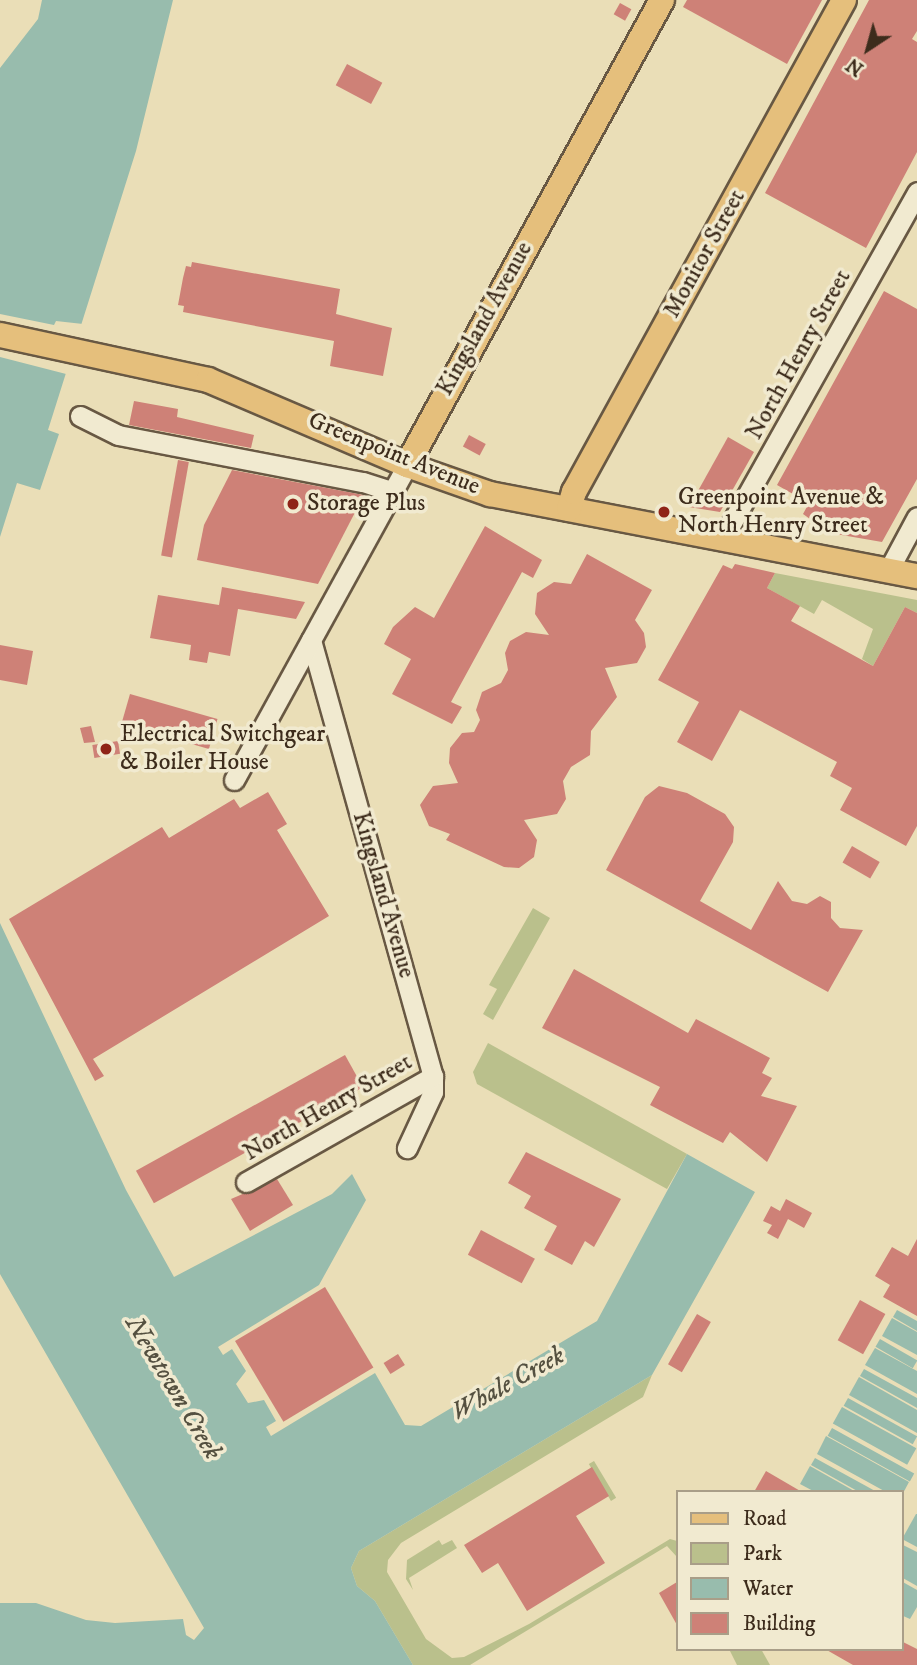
<!DOCTYPE html>
<style>
body{margin:0}
#map{position:relative;width:917px;height:1665px;overflow:hidden;background:#eadeb7;font-family:"IM FELL DW Pica",serif}
div>[style]{position:absolute}
[style*='--x']{left:calc(var(--x)*1px);top:calc(var(--y)*1px);width:calc(var(--w)*1px);rotate:calc(var(--a)*1deg)}
.green>*{inset:0;background:#bac08c;transform-origin:0 0}
.water>*{inset:0;background:#98bcad;transform-origin:0 0}
.pier>*{inset:0;background:#eadeb7}
.building>*{inset:0;background:#ce8177;transform-origin:0 0}
.roads{filter:drop-shadow(2px 0 #685843) drop-shadow(-2px 0 #685843) drop-shadow(0 2px #685843) drop-shadow(0 -2px #685843)}
.minor>*{height:19px;margin:-9.5px;padding:0 9.5px;transform-origin:9.5px;border-radius:9.5px;background:#f1ead0}
.major>*{height:24px;margin:-12px;padding:0 12px;transform-origin:12px;border-radius:12px;background:#e5bf7c}
.dots>*{width:19px;height:19px;translate:-50% -50%;box-sizing:border-box;border:4px solid #f1ead0;border-radius:50%}
span{translate:-50% -50%;white-space:nowrap;text-align:center;line-height:1.15;-webkit-text-stroke:7px #f1ead0;paint-order:stroke}
.street-label{font-size:24px;color:#3d2c1c}
.poi-label{font-size:24px;color:#3d2c1c}
.left{translate:0 -50%;text-align:left}
.water-label{font-size:26px;color:#545040;font-style:italic}
.legend{position:absolute;left:676px;top:1490px;width:228px;height:161px;box-sizing:border-box;background:#f1ead0;border:2px solid #a99e88;margin:0;padding:9px 12px;list-style:none;font-size:21px;color:#3d2c1c}
.legend li{display:flex;align-items:center;gap:14px;height:35px}
.legend b{width:35px;border:2px solid #a99e88}
.north{position:absolute;left:833px;top:14px;width:70px;height:70px;-webkit-text-stroke:5px #f1ead0;paint-order:stroke;rotate:216deg;font-size:19px;font-weight:700;line-height:28px;text-align:center;color:#3d2c1c}
.north::after{content:'';display:block;margin:auto;width:24px;height:32px;background:#3d2c1c;clip-path:polygon(50% 0,100% 100%,50% 72%,0 100%)}
</style>
<div id="map">
<div class="green">
<div style="clip-path:polygon(775px 573px,917px 600px,917px 613px,905px 607px,873px 666px,862px 659px,873px 629px,822px 600px,814px 614px,767px 588px)"></div>
<div style="clip-path:polygon(533px 908px,550px 918px,493px 1020px,483px 1014px,497px 989px,489px 985px)"></div>
<div style="clip-path:polygon(488px 1043px,687px 1154px,667px 1189px,477px 1084px,473px 1072px)"></div>
<div style="clip-path:polygon(652px 1375px,643px 1397px,401px 1543px,388px 1560px,387px 1572px,426px 1639px,452px 1658px,464px 1657px,529px 1624px,670px 1539px,677px 1541px,677px 1557px,667px 1546px,470px 1665px,413px 1665px,375px 1601px,357px 1586px,351px 1568px,359px 1551px)"></div>
<div style="left:594px;top:1461px;width:43px;height:6px;rotate:59deg"></div>
<div style="clip-path:polygon(439px 1540px,442px 1545px,452px 1540px,457px 1548px,409px 1578px,413px 1590px,406px 1579px,407px 1560px)"></div>
<div style="clip-path:polygon(729px 1649px,761px 1649px,770px 1665px,737px 1665px)"></div>
</div>
<div class="water">
<div style="clip-path:polygon(42px 0,173px 0,136px 151px,48px 430px,59px 434px,40px 490px,17px 483px,0 537px,0 68px,38px 19px)"></div>
<div style="clip-path:polygon(0 923px,126px 1190px,174px 1277px,332px 1194px,352px 1174px,366px 1200px,319px 1285px,218px 1347px,223px 1355px,232px 1349px,246px 1371px,236px 1384px,248px 1403px,264px 1400px,276px 1421px,266px 1427px,271px 1436px,375px 1373px,405px 1425px,421px 1426px,597px 1321px,687px 1154px,755px 1192px,652px 1375px,359px 1551px,351px 1568px,357px 1586px,375px 1601px,413px 1665px,0 1665px,0 1603px,36px 1603px,86px 1620px,115px 1623px,183px 1619px,186px 1635px,194px 1640px,204px 1628px,0 1274px)"></div>
<div style="clip-path:polygon(897px 1310px,917px 1321px,917px 1331px,893px 1317px)"></div>
<div style="clip-path:polygon(892px 1318px,917px 1332px,917px 1355px,882px 1336px)"></div>
<div style="left:880px;top:1339px;width:43px;height:9px;rotate:30deg"></div>
<div style="clip-path:polygon(875px 1348px,917px 1371px,917px 1394px,865px 1365px)"></div>
<div style="clip-path:polygon(864px 1369px,917px 1398px,917px 1408px,860px 1376px)"></div>
<div style="clip-path:polygon(859px 1377px,917px 1410px,917px 1433px,849px 1395px)"></div>
<div style="left:848px;top:1398px;width:79px;height:9px;rotate:29deg"></div>
<div style="left:842px;top:1407px;width:85px;height:19px;rotate:29deg"></div>
<div style="left:832px;top:1428px;width:94px;height:9px;rotate:29deg"></div>
<div style="clip-path:polygon(826px 1436px,909px 1482px,901px 1497px,901px 1492px,886px 1492px,817px 1454px)"></div>
<div style="clip-path:polygon(815px 1458px,877px 1492px,859px 1492px,811px 1465px)"></div>
<div style="clip-path:polygon(810px 1466px,856px 1492px,815px 1492px,800px 1484px)"></div>
<div style="clip-path:polygon(916px 1514px,917px 1514px,917px 1547px,902px 1539px)"></div>
<div style="clip-path:polygon(901px 1544px,917px 1552px,917px 1586px,901px 1577px)"></div>
<div style="clip-path:polygon(901px 1581px,917px 1590px,917px 1607px,910px 1619px,901px 1615px)"></div>
</div>
<div class="pier">
<div style="clip-path:polygon(0 314px,54px 325px,56px 321px,83px 324px,70px 375px,0 357px)"></div>
</div>
<div class="building">
<div style="clip-path:polygon(687px 0,822px 0,787px 64px,683px 7px)"></div>
<div style="clip-path:polygon(869px 0,917px 0,917px 31px,912px 39px,917px 42px,917px 152px,866px 248px,765px 193px)"></div>
<div style="left:620px;top:3px;width:13px;height:13px;rotate:29deg"></div>
<div style="left:347px;top:64px;width:40px;height:24px;rotate:28deg"></div>
<div style="clip-path:polygon(192px 262px,340px 289px,336px 314px,392px 328px,383px 376px,330px 366px,334px 341px,183px 312px,184px 306px,178px 305px,183px 278px,186px 266px,191px 267px)"></div>
<div style="clip-path:polygon(884px 291px,917px 309px,917px 479px,882px 542px,830px 533px,803px 514px,809px 503px,777px 485px)"></div>
<div style="clip-path:polygon(134px 401px,178px 409px,177px 417px,254px 435px,251px 448px,129px 425px)"></div>
<div style="left:469px;top:435px;width:19px;height:13px;rotate:28deg"></div>
<div style="clip-path:polygon(728px 437px,754px 452px,720px 512px,689px 507px)"></div>
<div style="left:178px;top:460px;width:11px;height:97px;rotate:10deg"></div>
<div style="clip-path:polygon(232px 470px,364px 495px,318px 584px,197px 560px,204px 525px)"></div>
<div style="clip-path:polygon(485px 526px,542px 560px,533px 578px,522px 572px,451px 702px,462px 707px,452px 724px,392px 694px,411px 659px,384px 644px,393px 627px,415px 607px,434px 618px)"></div>
<div style="clip-path:polygon(587px 554px,652px 590px,635px 620px,644px 633px,646px 647px,637px 663px,605px 668px,617px 697px,591px 731px,590px 755px,571px 767px,563px 781px,566px 799px,557px 814px,524px 820px,537px 840px,534px 857px,519px 868px,504px 867px,446px 840px,450px 834px,429px 826px,420px 805px,433px 786px,458px 783px,449px 763px,450px 748px,462px 733px,474px 732px,480px 720px,476px 710px,482px 692px,501px 683px,508px 670px,505px 653px,510px 641px,526px 632px,549px 635px,535px 614px,537px 593px,554px 582px,571px 584px)"></div>
<div style="clip-path:polygon(735px 564px,775px 573px,767px 588px,800px 606px,791px 621px,873px 666px,905px 607px,917px 613px,917px 826px,906px 846px,840px 810px,852px 788px,830px 776px,837px 762px,740px 710px,712px 761px,677px 742px,699px 702px,658px 680px,723px 565px,732px 569px)"></div>
<div style="clip-path:polygon(222px 587px,305px 602px,296px 619px,238px 609px,230px 656px,209px 652px,207px 663px,189px 660px,191px 645px,150px 638px,158px 595px,219px 605px)"></div>
<div style="clip-path:polygon(0 645px,33px 651px,27px 685px,0 680px)"></div>
<div style="left:130px;top:694px;width:91px;height:31px;rotate:16deg"></div>
<div style="clip-path:polygon(91px 726px,95px 742px,84px 743px,80px 728px)"></div>
<div style="left:118px;top:741px;width:13px;height:26px;rotate:81deg"></div>
<div style="clip-path:polygon(659px 786px,687px 793px,725px 814px,734px 827px,733px 842px,700px 901px,751px 930px,778px 881px,792px 901px,807px 904px,820px 896px,831px 902px,831px 918px,840px 928px,863px 930px,828px 992px,606px 870px,645px 797px)"></div>
<div style="clip-path:polygon(268px 792px,287px 824px,277px 830px,329px 916px,93px 1059px,104px 1076px,95px 1081px,9px 919px,162px 827px,169px 838px,234px 799px,240px 808px)"></div>
<div style="left:852px;top:846px;width:32px;height:19px;rotate:30deg"></div>
<div style="clip-path:polygon(574px 969px,688px 1033px,696px 1019px,770px 1058px,762px 1073px,772px 1078px,761px 1096px,797px 1106px,767px 1162px,730px 1132px,723px 1143px,650px 1105px,660px 1087px,542px 1028px)"></div>
<div style="left:345px;top:1055px;width:37px;height:239px;rotate:61deg"></div>
<div style="clip-path:polygon(526px 1152px,621px 1199px,594px 1247px,585px 1241px,572px 1265px,544px 1250px,557px 1226px,524px 1208px,531px 1196px,508px 1183px)"></div>
<div style="clip-path:polygon(277px 1179px,293px 1205px,250px 1231px,231px 1199px)"></div>
<div style="clip-path:polygon(786px 1199px,812px 1213px,804px 1228px,788px 1219px,778px 1239px,767px 1233px,772px 1225px,763px 1221px,771px 1206px,780px 1211px)"></div>
<div style="left:481px;top:1230px;width:61px;height:28px;rotate:28deg"></div>
<div style="clip-path:polygon(917px 1239px,917px 1316px,883px 1297px,890px 1285px,875px 1276px,892px 1247px,908px 1256px)"></div>
<div style="left:325px;top:1287px;width:94px;height:105px;rotate:59deg"></div>
<div style="left:860px;top:1300px;width:29px;height:46px;rotate:29deg"></div>
<div style="left:697px;top:1314px;width:16px;height:58px;rotate:30deg"></div>
<div style="left:398px;top:1354px;width:13px;height:17px;rotate:58deg"></div>
<div style="clip-path:polygon(592px 1467px,609px 1496px,576px 1516px,605px 1563px,527px 1611px,498px 1563px,482px 1573px,464px 1545px)"></div>
<div style="clip-path:polygon(766px 1471px,802px 1492px,754px 1492px)"></div>
<div style="clip-path:polygon(677px 1582px,677px 1625px,659px 1593px)"></div>
<div style="clip-path:polygon(901px 1641px,917px 1649px,917px 1665px,853px 1665px,825px 1649px,901px 1649px)"></div>
</div>
<div class="roads">
<div class="minor">
<div style="--x:80;--y:416;--w:42;--a:26.6"></div>
<div style="--x:118;--y:435;--w:249;--a:10.9"></div>
<div style="--x:363;--y:482;--w:32;--a:18"></div>
<div style="--x:722;--y:540;--w:399;--a:-60.7"></div>
<div style="--x:888;--y:571;--w:61;--a:-61.8"></div>
<div style="--x:311;--y:640;--w:453;--a:74.4"></div>
<div style="--x:433;--y:1076;--w:16;--a:90"></div>
<div style="--x:433;--y:1092;--w:62;--a:114.9"></div>
<div style="--x:234;--y:780;--w:359;--a:-61.2"></div>
<div style="--x:246;--y:1182;--w:215;--a:-29.5"></div>
</div>
<div class="major">
<div style="--x:0;--y:335;--w:213;--a:12.2"></div>
<div style="--x:208;--y:380;--w:216;--a:23.1"></div>
<div style="--x:407;--y:465;--w:88;--a:19.3"></div>
<div style="--x:490;--y:494;--w:435;--a:10.9"></div>
<div style="--x:407;--y:465;--w:530;--a:-61.26"></div>
<div style="--x:569;--y:509;--w:18;--a:-74"></div>
<div style="--x:574;--y:492;--w:561;--a:-61.24"></div>
</div>
</div>
<div class="dots">
<div style="left:293px;top:504px;background:#8f2418"></div>
<div style="left:664px;top:512px;background:#8f2418"></div>
<div style="left:106px;top:749px;background:#8f2418"></div>
</div>
<div class="street-label">
<span style="left:705px;top:254px;rotate:-61deg">Monitor Street</span>
<span style="left:485px;top:319px;rotate:-61deg">Kingsland Avenue</span>
<span style="left:799px;top:355px;rotate:-61deg">North Henry Street</span>
<span style="left:394px;top:454px;rotate:22deg">Greenpoint Avenue</span>
<span style="left:383px;top:895px;rotate:74deg">Kingsland Avenue</span>
<span style="left:328px;top:1108px;rotate:-30deg">North Henry Street</span>
</div>
<div class="poi-label">
<span class="left" style="left:678px;top:512px">Greenpoint Avenue &amp;<br>North Henry Street</span>
<span class="left" style="left:307px;top:504px">Storage Plus</span>
<span class="left" style="left:120px;top:749px">Electrical Switchgear<br>&amp; Boiler House</span>
</div>
<div class="water-label">
<span style="left:508px;top:1384px;rotate:-29deg">Whale Creek</span>
<span style="left:173px;top:1388px;rotate:59deg">Newtown Creek</span>
</div>
<ul class="legend">
<li><b style="height:9px;background:#e5bf7c"></b>Road</li>
<li><b style="height:19px;background:#bac08c"></b>Park</li>
<li><b style="height:19px;background:#98bcad"></b>Water</li>
<li><b style="height:19px;background:#ce8177"></b>Building</li>
</ul>
<div class="north">N</div>
</div>
